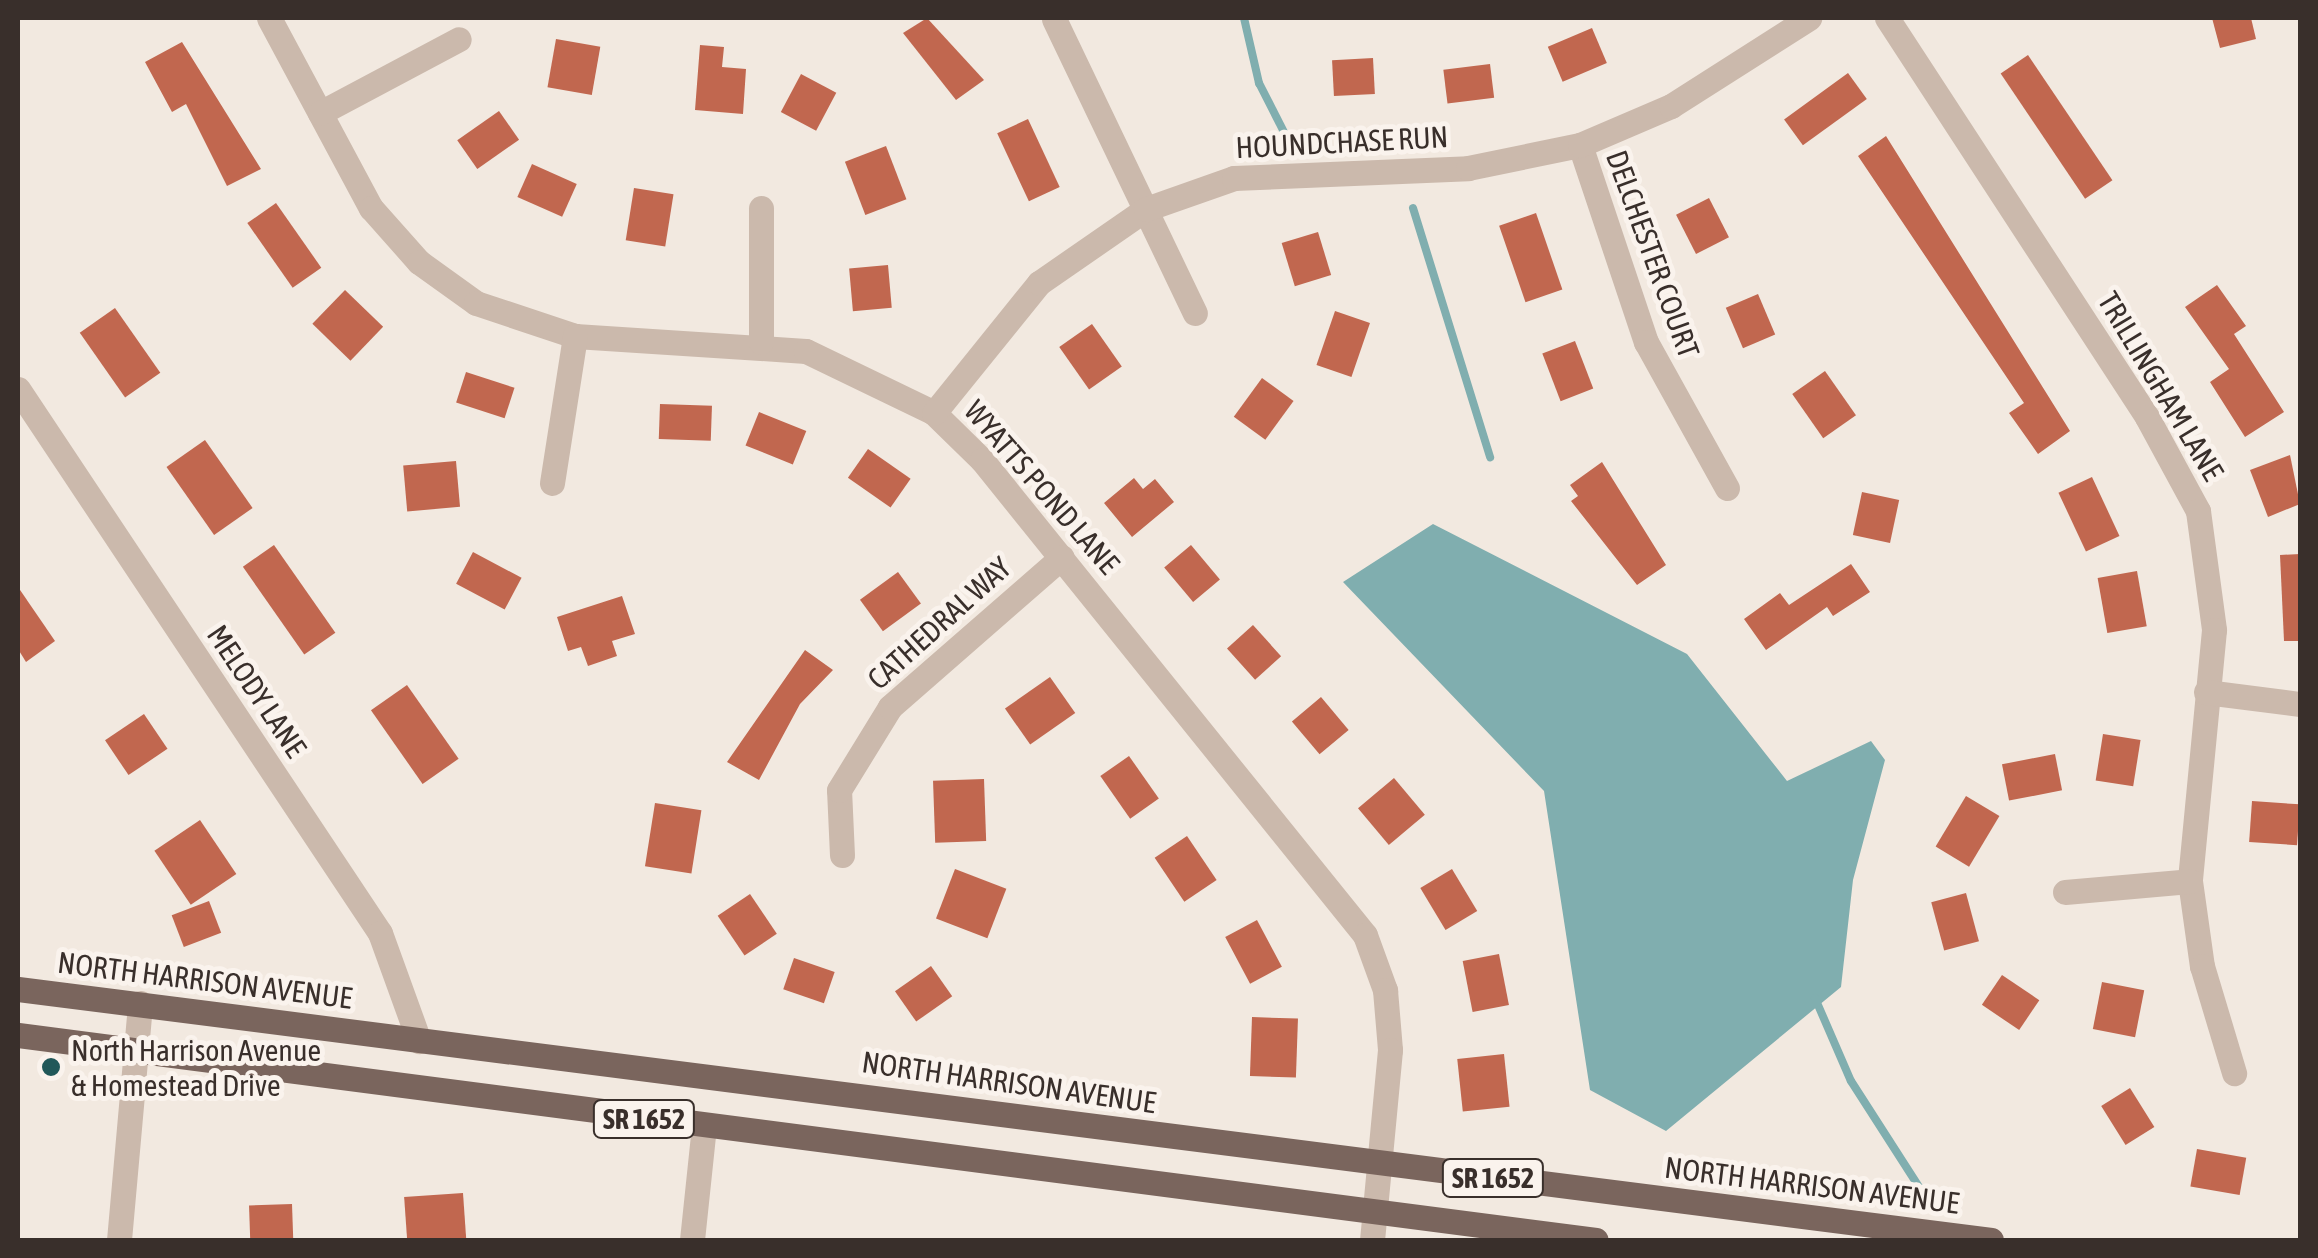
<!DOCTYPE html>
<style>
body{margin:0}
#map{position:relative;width:2318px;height:1258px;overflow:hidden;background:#f2e9e0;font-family:"Asap Condensed",sans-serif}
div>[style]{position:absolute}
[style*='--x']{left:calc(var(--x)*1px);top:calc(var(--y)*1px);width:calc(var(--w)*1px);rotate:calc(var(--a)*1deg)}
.water>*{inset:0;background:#80aeaf}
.stream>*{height:8px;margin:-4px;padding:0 4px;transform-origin:4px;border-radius:4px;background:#80aeaf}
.building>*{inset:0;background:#c1674f;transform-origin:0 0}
.minor>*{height:25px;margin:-12.5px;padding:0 12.5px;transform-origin:12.5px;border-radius:12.5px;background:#cbb9ac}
.major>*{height:25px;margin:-12.5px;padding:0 12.5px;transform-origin:12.5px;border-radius:12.5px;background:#7a655d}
.dots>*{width:28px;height:28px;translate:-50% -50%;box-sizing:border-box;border:5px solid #faf3ed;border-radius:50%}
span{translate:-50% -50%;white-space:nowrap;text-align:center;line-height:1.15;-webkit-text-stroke:10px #faf3ed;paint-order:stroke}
.shield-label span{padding:2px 8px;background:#faf3ed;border:2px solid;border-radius:8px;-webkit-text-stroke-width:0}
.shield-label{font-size:28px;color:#392f2b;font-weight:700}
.street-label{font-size:30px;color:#392f2b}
.poi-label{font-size:30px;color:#392f2b}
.left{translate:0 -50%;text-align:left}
.frame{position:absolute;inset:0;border:20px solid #392f2b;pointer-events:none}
</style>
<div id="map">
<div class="water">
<div style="clip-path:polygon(1433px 524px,1687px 654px,1787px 781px,1871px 741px,1885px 760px,1853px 880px,1841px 987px,1666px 1131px,1590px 1090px,1544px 791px,1343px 582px)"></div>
</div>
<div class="stream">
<div style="--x:1244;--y:18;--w:67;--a:77"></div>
<div style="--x:1259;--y:83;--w:55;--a:63"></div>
<div style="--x:1413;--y:208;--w:261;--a:72.8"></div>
<div style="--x:1815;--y:998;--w:90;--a:66.6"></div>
<div style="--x:1851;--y:1081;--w:126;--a:57.3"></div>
</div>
<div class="building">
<div style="clip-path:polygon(927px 18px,984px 80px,956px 100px,903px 33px)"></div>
<div style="clip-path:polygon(2212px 18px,2251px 18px,2256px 39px,2220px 48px)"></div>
<div style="left:1592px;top:28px;width:38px;height:48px;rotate:67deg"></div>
<div style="left:556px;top:39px;width:45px;height:49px;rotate:10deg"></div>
<div style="clip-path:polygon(182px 42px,261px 169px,227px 186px,186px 104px,172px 112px,145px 62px)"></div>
<div style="clip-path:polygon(700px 45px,724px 47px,722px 67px,746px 69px,743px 114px,695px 110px)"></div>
<div style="left:2028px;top:55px;width:151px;height:33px;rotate:56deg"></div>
<div style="left:1373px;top:58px;width:36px;height:41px;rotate:87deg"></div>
<div style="left:1490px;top:64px;width:34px;height:47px;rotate:83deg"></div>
<div style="left:1848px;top:73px;width:32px;height:79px;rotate:54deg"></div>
<div style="left:801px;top:74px;width:40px;height:43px;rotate:28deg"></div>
<div style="left:499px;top:111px;width:35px;height:51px;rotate:55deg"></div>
<div style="left:1028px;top:119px;width:75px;height:34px;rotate:65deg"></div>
<div style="clip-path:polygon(1886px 136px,2070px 431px,2038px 454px,2009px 413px,2024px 403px,1858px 156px)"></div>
<div style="left:886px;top:146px;width:57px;height:44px;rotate:69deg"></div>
<div style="left:532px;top:164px;width:49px;height:36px;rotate:24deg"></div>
<div style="left:634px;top:188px;width:40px;height:53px;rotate:9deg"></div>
<div style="left:1709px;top:198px;width:44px;height:37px;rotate:63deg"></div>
<div style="left:276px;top:203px;width:79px;height:35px;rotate:55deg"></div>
<div style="left:1536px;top:213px;width:81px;height:39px;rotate:71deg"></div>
<div style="left:1318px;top:232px;width:45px;height:38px;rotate:73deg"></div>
<div style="left:888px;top:265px;width:43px;height:39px;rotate:85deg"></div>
<div style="clip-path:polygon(2217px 285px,2246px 326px,2234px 334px,2284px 412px,2245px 437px,2210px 382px,2229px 369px,2185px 307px)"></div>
<div style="left:345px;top:290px;width:53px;height:47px;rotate:44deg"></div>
<div style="left:1758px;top:294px;width:44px;height:35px;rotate:67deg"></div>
<div style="left:115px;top:308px;width:79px;height:43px;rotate:55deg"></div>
<div style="left:1335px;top:311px;width:37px;height:57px;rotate:19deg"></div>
<div style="left:1092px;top:324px;width:52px;height:40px;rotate:55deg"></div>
<div style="left:1575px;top:341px;width:51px;height:35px;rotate:69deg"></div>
<div style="left:1825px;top:371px;width:54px;height:40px;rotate:55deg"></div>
<div style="left:466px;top:372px;width:51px;height:32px;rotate:18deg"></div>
<div style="left:1262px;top:378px;width:39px;height:48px;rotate:36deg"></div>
<div style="left:660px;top:404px;width:52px;height:35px;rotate:2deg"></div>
<div style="left:759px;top:412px;width:51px;height:36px;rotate:22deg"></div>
<div style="left:205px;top:440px;width:83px;height:47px;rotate:55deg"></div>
<div style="left:868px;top:449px;width:52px;height:35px;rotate:35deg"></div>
<div style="clip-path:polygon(2290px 455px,2300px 504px,2268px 517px,2250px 470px)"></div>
<div style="left:456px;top:461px;width:46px;height:53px;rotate:85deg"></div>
<div style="clip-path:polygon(1602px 462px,1666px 565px,1637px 585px,1571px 501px,1578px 496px,1570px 485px)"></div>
<div style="left:2092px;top:477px;width:65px;height:37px;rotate:65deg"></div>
<div style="clip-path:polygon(1134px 478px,1143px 489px,1155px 479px,1174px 502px,1132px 537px,1104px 503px)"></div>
<div style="left:1862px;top:492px;width:38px;height:44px;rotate:12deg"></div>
<div style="left:274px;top:545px;width:107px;height:38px;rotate:55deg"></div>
<div style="left:1191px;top:545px;width:45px;height:35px;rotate:50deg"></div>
<div style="left:473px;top:552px;width:55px;height:36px;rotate:28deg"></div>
<div style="clip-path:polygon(2300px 554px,2300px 641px,2284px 641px,2280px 555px)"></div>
<div style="clip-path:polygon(1851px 564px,1870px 592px,1833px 616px,1827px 607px,1766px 650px,1744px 619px,1780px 593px,1789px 605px)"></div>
<div style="left:2137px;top:571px;width:56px;height:40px;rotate:80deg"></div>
<div style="left:898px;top:572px;width:39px;height:47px;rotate:54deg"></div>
<div style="clip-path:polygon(18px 587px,55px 641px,26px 662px,18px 649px)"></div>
<div style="clip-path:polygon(622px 596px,635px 634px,612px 641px,617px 656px,588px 666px,581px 647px,568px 651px,557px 617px)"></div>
<div style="left:1253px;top:625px;width:42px;height:35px;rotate:48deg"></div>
<div style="clip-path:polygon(805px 650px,833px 670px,800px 704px,759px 780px,727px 762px)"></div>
<div style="left:1050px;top:677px;width:44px;height:55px;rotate:55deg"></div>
<div style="left:407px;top:685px;width:90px;height:44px;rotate:55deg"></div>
<div style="left:1321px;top:697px;width:43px;height:38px;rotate:50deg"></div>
<div style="left:144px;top:714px;width:42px;height:47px;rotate:56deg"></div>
<div style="left:2103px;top:734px;width:38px;height:47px;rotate:9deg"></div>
<div style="left:2055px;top:754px;width:37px;height:54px;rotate:79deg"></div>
<div style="left:1129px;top:756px;width:52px;height:35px;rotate:55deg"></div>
<div style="left:1394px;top:778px;width:48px;height:47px;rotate:50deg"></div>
<div style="left:984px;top:779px;width:62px;height:51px;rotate:88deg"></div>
<div style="left:1966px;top:796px;width:39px;height:59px;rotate:31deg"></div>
<div style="left:2252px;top:801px;width:48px;height:41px;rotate:4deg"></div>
<div style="left:655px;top:803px;width:47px;height:64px;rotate:9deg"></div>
<div style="left:200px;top:820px;width:65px;height:55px;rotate:56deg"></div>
<div style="left:1187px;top:836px;width:53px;height:39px;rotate:56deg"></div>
<div style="left:955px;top:869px;width:55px;height:53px;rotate:21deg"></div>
<div style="left:1452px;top:869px;width:49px;height:37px;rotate:59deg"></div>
<div style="left:1966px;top:893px;width:50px;height:36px;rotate:75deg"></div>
<div style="left:750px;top:894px;width:48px;height:39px;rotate:56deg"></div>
<div style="left:209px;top:901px;width:34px;height:40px;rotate:69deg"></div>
<div style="left:1257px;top:920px;width:53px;height:36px;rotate:62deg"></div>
<div style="left:1499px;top:954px;width:52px;height:37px;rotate:79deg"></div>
<div style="left:794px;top:958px;width:43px;height:33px;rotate:19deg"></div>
<div style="left:931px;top:966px;width:37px;height:44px;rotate:55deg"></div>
<div style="left:2002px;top:975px;width:45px;height:36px;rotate:34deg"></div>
<div style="left:2102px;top:982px;width:43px;height:48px;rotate:11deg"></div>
<div style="left:1252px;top:1017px;width:46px;height:59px;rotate:2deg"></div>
<div style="left:1504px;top:1054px;width:53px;height:47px;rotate:84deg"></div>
<div style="left:2130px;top:1088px;width:46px;height:34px;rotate:58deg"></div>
<div style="left:2197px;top:1149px;width:50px;height:38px;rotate:10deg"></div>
<div style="left:463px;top:1193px;width:47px;height:59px;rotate:86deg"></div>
<div style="left:292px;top:1204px;width:36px;height:43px;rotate:88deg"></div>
</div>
<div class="minor">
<div style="--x:269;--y:18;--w:216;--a:61.8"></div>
<div style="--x:371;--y:208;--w:72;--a:48.4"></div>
<div style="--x:419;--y:262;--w:70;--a:35.7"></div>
<div style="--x:476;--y:303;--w:104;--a:18.4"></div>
<div style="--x:575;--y:336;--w:231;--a:3.7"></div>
<div style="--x:806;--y:351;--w:142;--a:25.8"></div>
<div style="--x:934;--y:413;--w:67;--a:44.4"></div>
<div style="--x:982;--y:460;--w:610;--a:51.12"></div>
<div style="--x:1365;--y:935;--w:59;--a:70"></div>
<div style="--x:1385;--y:990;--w:60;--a:85.2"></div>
<div style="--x:1390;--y:1050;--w:191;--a:95.4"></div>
<div style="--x:1887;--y:18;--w:476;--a:56.9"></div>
<div style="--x:2147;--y:417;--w:107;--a:61.5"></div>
<div style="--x:2198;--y:511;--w:120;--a:82.3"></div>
<div style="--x:2214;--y:630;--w:252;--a:95.5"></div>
<div style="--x:2190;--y:881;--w:86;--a:82"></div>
<div style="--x:2202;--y:966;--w:112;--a:73.3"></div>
<div style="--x:1054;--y:19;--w:326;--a:64.4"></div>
<div style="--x:320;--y:113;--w:157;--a:-28"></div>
<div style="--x:1580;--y:145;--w:208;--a:71.5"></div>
<div style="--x:1646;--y:342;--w:167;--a:61"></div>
<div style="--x:761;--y:342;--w:134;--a:-90"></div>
<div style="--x:18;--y:389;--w:653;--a:56.36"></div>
<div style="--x:380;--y:933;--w:115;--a:70.1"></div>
<div style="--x:934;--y:413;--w:167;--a:-51.1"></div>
<div style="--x:1039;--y:283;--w:130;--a:-34.7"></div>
<div style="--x:1146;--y:209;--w:93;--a:-19.4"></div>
<div style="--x:1234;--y:178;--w:234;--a:-2.4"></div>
<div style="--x:1468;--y:168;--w:114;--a:-11.6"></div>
<div style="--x:1580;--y:145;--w:99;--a:-23.2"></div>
<div style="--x:1671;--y:106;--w:164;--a:-32.5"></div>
<div style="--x:552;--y:483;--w:149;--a:-81.1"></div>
<div style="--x:2206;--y:692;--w:95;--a:7.3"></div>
<div style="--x:842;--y:855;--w:65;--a:-92.6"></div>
<div style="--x:839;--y:790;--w:97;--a:-58.4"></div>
<div style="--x:890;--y:707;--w:228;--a:-41.1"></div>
<div style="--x:2065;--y:892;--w:125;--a:-5"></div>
<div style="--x:119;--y:1240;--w:238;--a:-84.9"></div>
<div style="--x:692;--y:1240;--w:115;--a:-84"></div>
</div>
<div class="major">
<div style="--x:18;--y:989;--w:1989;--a:7.25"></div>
<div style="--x:18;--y:1035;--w:1591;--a:7.4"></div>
</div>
<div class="dots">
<div style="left:51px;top:1067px;background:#215859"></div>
</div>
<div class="shield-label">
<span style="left:644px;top:1119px">SR 1652</span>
<span style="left:1493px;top:1178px">SR 1652</span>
</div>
<div class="street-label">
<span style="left:1342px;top:142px;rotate:-3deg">HOUNDCHASE RUN</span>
<span style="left:1653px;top:254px;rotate:70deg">DELCHESTER COURT</span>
<span style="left:2161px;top:386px;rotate:59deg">TRILLINGHAM LANE</span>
<span style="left:1042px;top:487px;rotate:49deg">WYATTS POND LANE</span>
<span style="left:939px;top:623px;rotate:-42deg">CATHEDRAL WAY</span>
<span style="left:257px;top:691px;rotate:56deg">MELODY LANE</span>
<span style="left:205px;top:980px;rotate:7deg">NORTH HARRISON AVENUE</span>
<span style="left:1009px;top:1082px;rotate:8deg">NORTH HARRISON AVENUE</span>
<span style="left:1812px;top:1185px;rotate:7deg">NORTH HARRISON AVENUE</span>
</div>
<div class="poi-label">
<span class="left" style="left:71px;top:1067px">North Harrison Avenue<br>&amp; Homestead Drive</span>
</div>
<div class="frame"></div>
</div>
